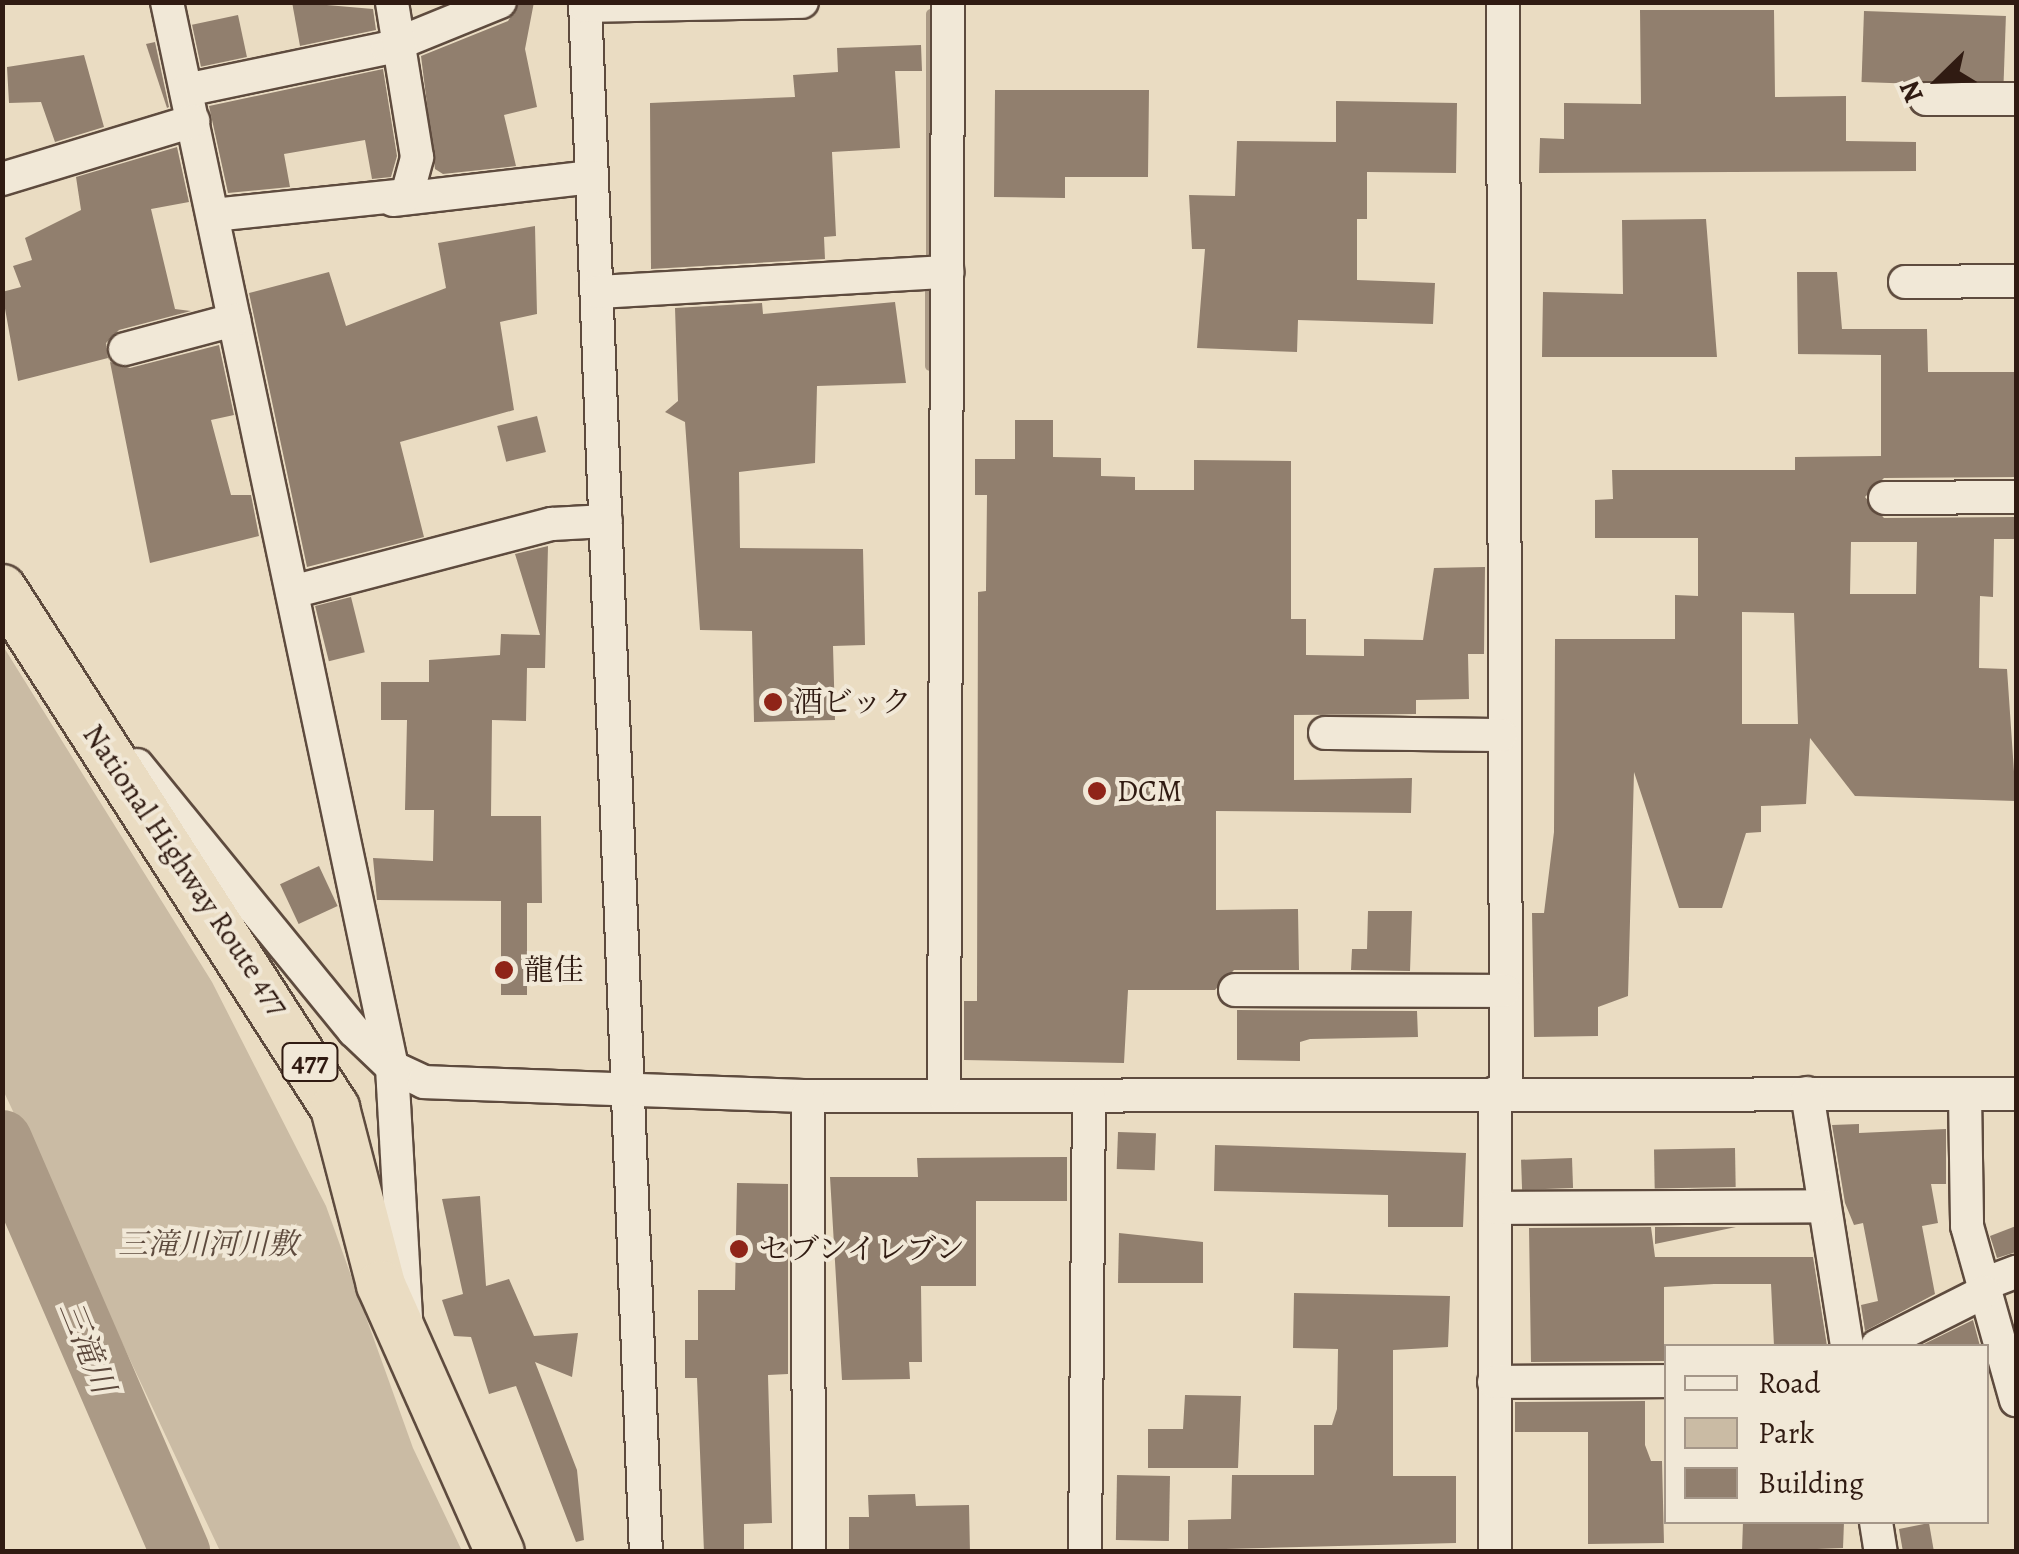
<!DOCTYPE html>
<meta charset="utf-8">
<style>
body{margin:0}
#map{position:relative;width:2019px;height:1554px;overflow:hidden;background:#eadcc2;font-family:Alegreya,"Noto Serif JP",serif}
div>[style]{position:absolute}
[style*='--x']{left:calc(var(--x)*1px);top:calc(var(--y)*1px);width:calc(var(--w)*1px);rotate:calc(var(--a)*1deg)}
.green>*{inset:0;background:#cabba4}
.stream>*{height:10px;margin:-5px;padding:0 5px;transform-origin:5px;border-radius:5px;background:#ab9a86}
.river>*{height:60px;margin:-30px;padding:0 30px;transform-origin:30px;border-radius:30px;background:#ab9a86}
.building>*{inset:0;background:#917f6e;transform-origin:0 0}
.roads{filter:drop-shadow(2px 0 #5e4b3e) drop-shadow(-2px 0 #5e4b3e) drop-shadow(0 2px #5e4b3e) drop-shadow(0 -2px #5e4b3e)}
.minor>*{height:32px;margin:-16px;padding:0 16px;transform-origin:16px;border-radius:16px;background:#f1e8d7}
.highway>*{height:48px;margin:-24px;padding:0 24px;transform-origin:24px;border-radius:24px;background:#eadcc2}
.dots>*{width:28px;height:28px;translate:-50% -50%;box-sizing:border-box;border:5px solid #f1e8d7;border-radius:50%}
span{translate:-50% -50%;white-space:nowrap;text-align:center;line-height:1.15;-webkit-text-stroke:8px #f1e8d7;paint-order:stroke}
.shield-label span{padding:2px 8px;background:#f1e8d7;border:2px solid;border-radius:8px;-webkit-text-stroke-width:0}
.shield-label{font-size:28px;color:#301b12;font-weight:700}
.poi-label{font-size:30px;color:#301b12}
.left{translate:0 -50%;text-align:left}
.street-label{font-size:30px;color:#301b12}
.park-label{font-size:30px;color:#5e4b3e;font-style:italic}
.water-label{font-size:32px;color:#5b473b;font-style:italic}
.frame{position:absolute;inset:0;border:5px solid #301b12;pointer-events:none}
.legend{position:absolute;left:1664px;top:1344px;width:325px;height:180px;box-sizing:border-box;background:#f1e8d7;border:2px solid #a49688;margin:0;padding:12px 18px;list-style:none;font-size:30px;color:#301b12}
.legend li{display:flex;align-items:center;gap:20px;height:50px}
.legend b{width:50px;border:2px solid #a49688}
.north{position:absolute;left:1889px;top:30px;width:100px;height:100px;-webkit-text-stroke:8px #f1e8d7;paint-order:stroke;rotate:247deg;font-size:28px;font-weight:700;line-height:40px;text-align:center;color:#301b12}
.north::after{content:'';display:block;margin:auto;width:35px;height:45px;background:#301b12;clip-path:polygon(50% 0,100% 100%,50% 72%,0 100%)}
</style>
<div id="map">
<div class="green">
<div style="clip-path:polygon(3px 646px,212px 982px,326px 1206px,413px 1448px,462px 1551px,220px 1551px,3px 1090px)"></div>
</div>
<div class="stream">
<div style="--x:931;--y:259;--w:245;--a:-90"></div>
<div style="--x:930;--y:285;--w:81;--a:90"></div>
</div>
<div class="river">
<div style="--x:2;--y:1140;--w:449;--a:66.6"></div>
</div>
<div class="building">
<div style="clip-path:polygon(292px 2px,373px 9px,376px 30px,300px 46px)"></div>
<div style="clip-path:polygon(520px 2px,534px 2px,525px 49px,537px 107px,504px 115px,516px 166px,443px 174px,435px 169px,421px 56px,508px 21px)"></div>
<div style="clip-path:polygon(1640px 10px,1774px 10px,1775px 97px,1846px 96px,1846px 141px,1916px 142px,1916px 171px,1539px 173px,1540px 138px,1564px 139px,1564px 103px,1641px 104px)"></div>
<div style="left:1864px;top:11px;width:142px;height:71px;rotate:2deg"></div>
<div style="left:238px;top:15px;width:43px;height:47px;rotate:78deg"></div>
<div style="clip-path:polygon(155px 42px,169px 107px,167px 108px,146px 44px)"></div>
<div style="clip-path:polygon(921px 45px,922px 71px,895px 71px,900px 148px,832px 152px,836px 236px,824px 237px,825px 259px,651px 269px,650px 103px,795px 97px,793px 75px,838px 72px,837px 48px)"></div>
<div style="clip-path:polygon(84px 55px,104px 127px,55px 142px,41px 102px,9px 103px,7px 67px)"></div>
<div style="clip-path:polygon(383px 69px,397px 156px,391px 177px,372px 179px,365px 140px,284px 154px,290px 187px,228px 193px,209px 106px)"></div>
<div style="clip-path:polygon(995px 90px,1149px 90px,1148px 177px,1065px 177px,1065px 198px,994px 197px)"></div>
<div style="clip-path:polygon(1336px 101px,1457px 103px,1456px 173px,1367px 172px,1367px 219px,1357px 219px,1357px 280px,1435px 283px,1433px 324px,1298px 320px,1297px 352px,1197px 348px,1205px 249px,1192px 249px,1189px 195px,1235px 196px,1237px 141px,1336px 142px)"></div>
<div style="clip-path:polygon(177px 147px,189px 202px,151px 209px,175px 309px,191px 311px,119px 330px,106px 343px,108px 358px,18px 381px,2px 292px,21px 287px,13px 266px,32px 260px,25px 238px,81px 210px,76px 177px)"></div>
<div style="clip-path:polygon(1706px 219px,1717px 357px,1542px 357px,1543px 292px,1623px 294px,1622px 220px)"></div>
<div style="clip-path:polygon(535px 226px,537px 314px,500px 322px,514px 410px,400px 442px,424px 537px,307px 567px,249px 293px,329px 272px,346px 326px,446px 288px,438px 243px)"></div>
<div style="clip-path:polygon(evenodd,1797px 272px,1837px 272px,1842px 329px,1927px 329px,1928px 372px,2016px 372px,2016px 477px,1884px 478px,1865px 497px,1884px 518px,2016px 517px,2016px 539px,1994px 539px,1993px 597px,1980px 596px,1979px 668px,2007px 669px,2016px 801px,1855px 796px,1810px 738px,1806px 804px,1761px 806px,1761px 832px,1746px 833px,1722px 908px,1679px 908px,1634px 772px,1628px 996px,1598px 1007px,1598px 1036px,1534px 1037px,1532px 913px,1544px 913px,1554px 832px,1555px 639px,1675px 639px,1675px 595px,1698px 596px,1698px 538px,1595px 538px,1595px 500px,1613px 499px,1612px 470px,1795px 470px,1795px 457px,1881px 456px,1881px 355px,1798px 354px,1797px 272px,1851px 542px,1917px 542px,1916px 594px,1850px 594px,1851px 542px,1797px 272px,1742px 612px,1794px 613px,1798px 724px,1742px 724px,1742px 612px)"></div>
<div style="clip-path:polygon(895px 302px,906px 383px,817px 386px,815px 463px,739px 472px,740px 548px,863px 549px,865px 645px,833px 646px,835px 720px,754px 722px,752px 631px,700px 630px,685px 422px,665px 412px,678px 401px,675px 308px,762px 303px,763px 314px)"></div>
<div style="clip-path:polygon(219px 345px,234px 415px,211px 420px,231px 495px,251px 495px,259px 536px,150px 563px,110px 362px,130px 368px)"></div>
<div style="left:537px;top:416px;width:37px;height:41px;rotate:76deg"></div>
<div style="clip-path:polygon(1015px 420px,1053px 420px,1053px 457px,1101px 458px,1101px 476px,1135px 477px,1135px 490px,1194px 490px,1194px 460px,1291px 461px,1291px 619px,1306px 619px,1306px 655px,1364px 656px,1364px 639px,1423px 640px,1434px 568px,1485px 567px,1484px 654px,1468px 654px,1469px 699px,1416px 700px,1416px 714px,1294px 715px,1294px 780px,1412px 778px,1411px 813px,1216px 811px,1216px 910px,1298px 909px,1299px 970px,1234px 970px,1215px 990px,1128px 990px,1124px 1063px,964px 1060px,964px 1001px,977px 1001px,978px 592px,986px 591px,987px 495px,975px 495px,975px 459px,1015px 459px)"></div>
<div style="clip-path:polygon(548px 546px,545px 668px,527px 668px,526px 721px,492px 720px,491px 816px,541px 816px,542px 903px,527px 903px,527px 995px,501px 995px,501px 901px,377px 900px,373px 858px,433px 861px,434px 810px,405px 810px,407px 720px,381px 720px,381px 682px,429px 682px,429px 660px,500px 655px,501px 634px,540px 635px,515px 554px)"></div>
<div style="left:351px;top:597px;width:57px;height:37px;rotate:76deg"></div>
<div style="left:319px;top:866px;width:44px;height:43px;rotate:65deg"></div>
<div style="clip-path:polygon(1368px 911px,1412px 911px,1410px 971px,1351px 970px,1352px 949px,1367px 949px)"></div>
<div style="clip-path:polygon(1237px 1010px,1417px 1011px,1418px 1037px,1310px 1039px,1300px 1042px,1300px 1061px,1237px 1060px)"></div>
<div style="clip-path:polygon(1859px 1124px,1859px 1133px,1946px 1129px,1946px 1184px,1931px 1184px,1938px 1223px,1922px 1226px,1935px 1294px,1865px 1331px,1861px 1305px,1878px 1301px,1863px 1223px,1854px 1225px,1845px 1203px,1832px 1125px)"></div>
<div style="left:1118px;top:1132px;width:38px;height:37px;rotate:2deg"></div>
<div style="clip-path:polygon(1215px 1145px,1466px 1153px,1463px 1227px,1388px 1227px,1388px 1195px,1214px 1191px)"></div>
<div style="left:1735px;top:1148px;width:39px;height:81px;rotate:89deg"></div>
<div style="clip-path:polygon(1067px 1157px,1067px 1201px,976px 1201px,976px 1286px,921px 1286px,922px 1362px,909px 1362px,910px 1379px,842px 1380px,830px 1177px,918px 1177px,917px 1158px)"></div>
<div style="left:1572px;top:1158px;width:30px;height:51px;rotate:88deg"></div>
<div style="clip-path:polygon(737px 1183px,788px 1184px,788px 1374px,768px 1375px,772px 1523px,744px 1524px,744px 1552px,704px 1552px,697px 1378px,685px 1378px,685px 1340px,698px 1340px,698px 1290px,735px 1290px)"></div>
<div style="clip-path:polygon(480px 1196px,486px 1286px,509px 1279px,534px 1336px,578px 1333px,572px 1377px,535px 1362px,577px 1470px,584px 1540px,576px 1542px,516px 1386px,489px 1394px,471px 1337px,454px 1336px,442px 1300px,463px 1294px,442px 1199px)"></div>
<div style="clip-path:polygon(2016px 1226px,2016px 1252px,1997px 1258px,1990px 1236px)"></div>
<div style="clip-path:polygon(1651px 1227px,1655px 1257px,1813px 1257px,1827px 1346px,1774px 1346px,1771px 1284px,1714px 1284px,1664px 1287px,1664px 1361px,1531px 1362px,1529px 1228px)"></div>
<div style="clip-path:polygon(1655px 1227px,1736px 1227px,1655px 1244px)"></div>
<div style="clip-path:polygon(1119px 1233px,1203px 1242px,1203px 1283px,1118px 1283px)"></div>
<div style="clip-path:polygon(1294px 1293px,1450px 1296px,1448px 1347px,1393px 1350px,1393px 1476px,1456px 1476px,1456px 1543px,1188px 1550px,1188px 1520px,1231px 1519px,1232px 1475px,1314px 1475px,1314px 1425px,1332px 1425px,1337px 1409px,1338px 1349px,1293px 1348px)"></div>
<div style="clip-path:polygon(1973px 1320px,1980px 1346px,1920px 1346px)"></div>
<div style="clip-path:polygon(1185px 1395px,1241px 1396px,1238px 1468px,1148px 1468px,1148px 1429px,1183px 1429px)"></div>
<div style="clip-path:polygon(1645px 1401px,1645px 1445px,1651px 1461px,1662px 1461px,1664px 1543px,1588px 1544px,1588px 1432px,1515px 1432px,1515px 1402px)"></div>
<div style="left:1117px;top:1475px;width:53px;height:65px;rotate:1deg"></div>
<div style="clip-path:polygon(915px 1494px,916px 1506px,969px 1505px,970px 1552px,849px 1552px,849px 1517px,869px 1517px,868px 1495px)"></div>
<div style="clip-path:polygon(1743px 1522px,1844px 1522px,1843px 1548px,1742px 1552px)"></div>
<div style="clip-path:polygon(1929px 1523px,1934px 1552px,1903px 1552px,1899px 1529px)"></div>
</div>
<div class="roads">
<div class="minor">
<div style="--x:167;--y:2;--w:1089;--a:78.07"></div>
<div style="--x:392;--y:1067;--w:252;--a:86.8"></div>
<div style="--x:585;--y:2;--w:1551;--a:87.75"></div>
<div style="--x:1503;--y:2;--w:1092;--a:89.84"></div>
<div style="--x:585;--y:6;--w:217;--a:-1.1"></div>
<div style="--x:186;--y:90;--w:205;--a:-11.8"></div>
<div style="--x:387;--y:48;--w:122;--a:-22.2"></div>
<div style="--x:1926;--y:99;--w:90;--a:0"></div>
<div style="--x:2;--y:179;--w:200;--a:-16.9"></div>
<div style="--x:393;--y:200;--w:200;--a:-6.6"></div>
<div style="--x:213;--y:215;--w:195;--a:-5.9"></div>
<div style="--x:407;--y:195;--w:39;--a:-75"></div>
<div style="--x:417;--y:157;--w:157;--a:-99.2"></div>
<div style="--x:1905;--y:282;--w:111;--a:-0.5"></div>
<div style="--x:597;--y:292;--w:351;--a:-3.3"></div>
<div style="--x:125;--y:349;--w:113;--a:-14.9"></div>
<div style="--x:1885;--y:498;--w:131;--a:-0.4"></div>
<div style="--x:292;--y:592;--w:269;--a:-14.7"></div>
<div style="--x:552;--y:524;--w:54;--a:-3.2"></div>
<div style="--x:1325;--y:733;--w:176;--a:0.7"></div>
<div style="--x:137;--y:765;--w:343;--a:50.8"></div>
<div style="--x:354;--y:1031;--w:52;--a:43.5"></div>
<div style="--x:392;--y:1067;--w:35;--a:25"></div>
<div style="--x:424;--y:1082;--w:384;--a:2.1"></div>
<div style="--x:808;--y:1096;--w:1208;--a:-0.09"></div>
<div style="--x:1235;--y:990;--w:269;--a:0.2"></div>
<div style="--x:1495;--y:1093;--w:459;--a:90"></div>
<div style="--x:1807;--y:1093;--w:256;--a:81"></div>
<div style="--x:1965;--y:1094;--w:132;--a:89.1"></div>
<div style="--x:1967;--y:1226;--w:181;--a:74.3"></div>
<div style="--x:808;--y:1096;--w:456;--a:89.9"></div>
<div style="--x:944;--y:1096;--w:1094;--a:-89.79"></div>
<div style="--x:1495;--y:1208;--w:329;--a:-0.3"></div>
<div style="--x:1984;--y:1284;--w:34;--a:-21"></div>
<div style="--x:1877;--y:1346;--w:120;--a:-26.8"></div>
<div style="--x:1494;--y:1382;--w:172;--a:-0.3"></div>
<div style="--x:1876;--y:1522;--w:30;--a:81"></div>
<div style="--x:1085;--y:1552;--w:456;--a:-89.5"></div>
</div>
<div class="highway">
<div style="--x:2;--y:589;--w:617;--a:57.32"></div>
<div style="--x:335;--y:1108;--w:183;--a:75.4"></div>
<div style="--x:381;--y:1285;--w:292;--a:66"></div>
</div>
</div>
<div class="dots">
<div style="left:773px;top:702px;background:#8f2418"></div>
<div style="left:1097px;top:791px;background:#8f2418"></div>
<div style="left:504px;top:970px;background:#8f2418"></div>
<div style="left:739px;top:1249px;background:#8f2418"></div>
</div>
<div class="shield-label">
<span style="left:310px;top:1062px">477</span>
</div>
<div class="poi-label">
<span class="left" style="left:793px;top:702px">酒ビック</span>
<span class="left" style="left:1117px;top:791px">DCM</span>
<span class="left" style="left:524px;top:970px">龍佳</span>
<span class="left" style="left:759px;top:1249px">セブンイレブン</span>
</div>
<div class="street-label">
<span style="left:186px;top:870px;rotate:56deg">National Highway Route 477</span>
</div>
<div class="park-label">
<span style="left:208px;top:1244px">三滝川河川敷</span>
</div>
<div class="water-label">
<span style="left:87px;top:1347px;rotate:68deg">三滝川</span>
</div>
<div class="frame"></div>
<ul class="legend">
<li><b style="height:12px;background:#f1e8d7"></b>Road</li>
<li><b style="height:28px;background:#cabba4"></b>Park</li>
<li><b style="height:28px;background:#917f6e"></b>Building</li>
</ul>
<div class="north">N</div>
</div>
